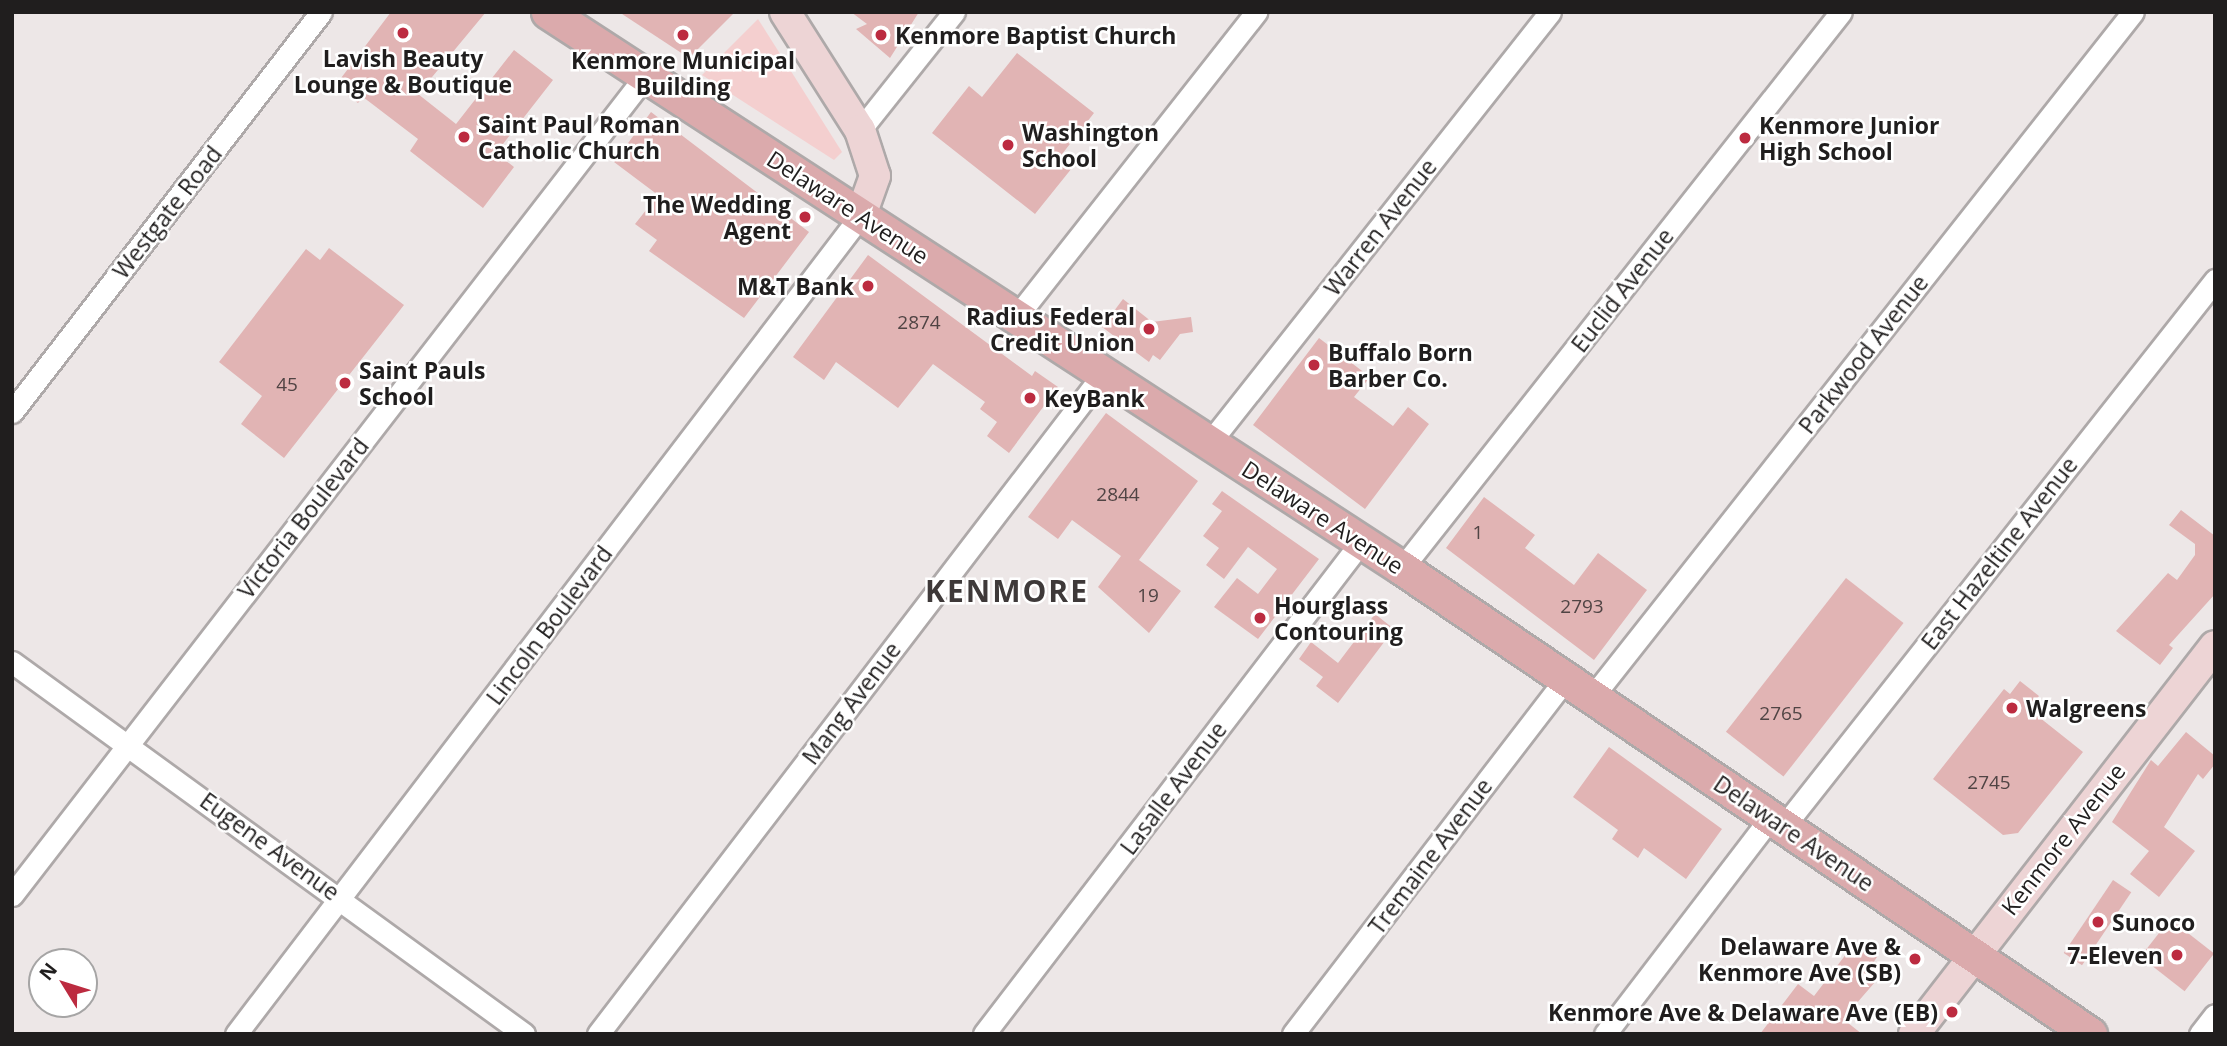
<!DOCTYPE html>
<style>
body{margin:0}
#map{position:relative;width:2227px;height:1046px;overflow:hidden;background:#ede7e7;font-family:"Open Sans",sans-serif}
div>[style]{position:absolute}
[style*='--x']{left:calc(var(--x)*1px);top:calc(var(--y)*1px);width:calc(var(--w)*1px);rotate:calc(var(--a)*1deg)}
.green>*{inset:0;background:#f4cfcf}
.building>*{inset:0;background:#e1b4b4;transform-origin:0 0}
.roads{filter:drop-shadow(2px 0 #aea9a9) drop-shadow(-2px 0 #aea9a9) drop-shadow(0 2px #aea9a9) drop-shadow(0 -2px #aea9a9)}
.street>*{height:21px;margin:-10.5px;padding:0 10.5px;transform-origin:10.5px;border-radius:10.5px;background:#fff}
.secondary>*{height:30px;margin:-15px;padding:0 15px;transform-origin:15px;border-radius:15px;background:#edd4d5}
.primary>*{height:33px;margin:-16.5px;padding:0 16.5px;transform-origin:16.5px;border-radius:16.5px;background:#dbaaac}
.dots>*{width:19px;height:19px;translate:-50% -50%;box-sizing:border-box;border:4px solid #fff;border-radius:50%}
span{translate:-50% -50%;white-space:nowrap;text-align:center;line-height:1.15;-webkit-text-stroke:5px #fff;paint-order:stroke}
.number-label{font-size:19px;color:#504444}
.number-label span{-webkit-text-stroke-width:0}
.poi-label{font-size:23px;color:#201e1e;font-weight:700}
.left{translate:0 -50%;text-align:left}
.right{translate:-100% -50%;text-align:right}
.street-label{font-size:23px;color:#201e1e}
.district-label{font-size:30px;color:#3e3939;font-weight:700;letter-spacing:2px}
.frame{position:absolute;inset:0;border:14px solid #201e1e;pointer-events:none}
.north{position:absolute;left:28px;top:948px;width:70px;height:70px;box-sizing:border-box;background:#fff;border:2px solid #a6a5a5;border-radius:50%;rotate:308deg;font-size:19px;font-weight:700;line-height:28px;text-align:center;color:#201e1e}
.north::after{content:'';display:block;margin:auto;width:24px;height:32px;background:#bc2b40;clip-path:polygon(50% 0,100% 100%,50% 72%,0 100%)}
</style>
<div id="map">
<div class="green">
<div style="clip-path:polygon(758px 19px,842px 152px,834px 160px,702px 75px)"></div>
</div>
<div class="building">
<div style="clip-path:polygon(391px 12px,486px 12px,418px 94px,456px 124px,514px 50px,553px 80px,496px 153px,514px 167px,483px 208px,410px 151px,418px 139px,363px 97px,358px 103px,335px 86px)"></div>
<div style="clip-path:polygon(619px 12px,735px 12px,689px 58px)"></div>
<div style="clip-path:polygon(851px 12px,919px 12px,890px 58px,856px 29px,867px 24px)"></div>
<div style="clip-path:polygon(1017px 53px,1094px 113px,1059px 158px,1072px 168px,1035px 214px,932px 133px,969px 86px,982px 97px)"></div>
<div style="clip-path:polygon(651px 112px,809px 232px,744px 318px,649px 251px,657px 240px,635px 224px,658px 195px,614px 162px)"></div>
<div style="clip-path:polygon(329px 248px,404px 305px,284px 458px,241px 424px,262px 396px,219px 362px,306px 249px,320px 260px)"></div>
<div style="clip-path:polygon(868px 255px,1032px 376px,1035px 371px,1058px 387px,1009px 453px,987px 436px,997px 422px,980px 409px,985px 402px,933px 364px,898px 408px,836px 362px,824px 380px,793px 357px)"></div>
<div style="clip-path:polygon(1123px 299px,1152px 322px,1191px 317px,1193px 332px,1180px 334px,1160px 360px,1153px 355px,1149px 362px,1102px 327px)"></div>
<div style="clip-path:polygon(1319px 338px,1370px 377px,1354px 397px,1393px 426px,1408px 407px,1429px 424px,1365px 509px,1253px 425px)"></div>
<div style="clip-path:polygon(1106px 413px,1198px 481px,1139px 560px,1181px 591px,1149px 633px,1098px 587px,1121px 556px,1072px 520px,1058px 539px,1028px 517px)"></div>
<div style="clip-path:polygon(1222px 491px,1319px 559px,1258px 639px,1214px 607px,1237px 578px,1258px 594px,1277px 569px,1248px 547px,1224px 579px,1206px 565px,1219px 548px,1203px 536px,1222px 511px,1212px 504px)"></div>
<div style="clip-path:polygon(1484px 497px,1535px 535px,1525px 548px,1574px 585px,1598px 553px,1647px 590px,1594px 660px,1446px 548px)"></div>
<div style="clip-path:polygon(2181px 510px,2215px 536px,2215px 594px,2169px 645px,2173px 648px,2160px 665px,2116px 631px,2168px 573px,2177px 580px,2195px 555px,2195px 544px,2169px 525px)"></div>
<div style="left:1846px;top:578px;width:73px;height:195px;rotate:38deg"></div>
<div style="clip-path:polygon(1375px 614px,1394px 629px,1338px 703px,1316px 686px,1323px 677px,1299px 659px,1311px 642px,1338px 663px)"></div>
<div style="clip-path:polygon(2020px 681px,2039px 696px,2029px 709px,2083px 752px,2018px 833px,2003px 835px,1933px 779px,2004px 689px,2010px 694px)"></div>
<div style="clip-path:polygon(2186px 732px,2215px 756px,2215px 764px,2203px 779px,2198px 774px,2164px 827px,2195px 851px,2159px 897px,2130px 874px,2149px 851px,2112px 822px,2151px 760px,2158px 766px)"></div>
<div style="clip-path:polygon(1609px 747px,1722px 829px,1686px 879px,1644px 848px,1638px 858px,1612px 839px,1618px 830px,1573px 797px)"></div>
<div style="left:2113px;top:880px;width:22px;height:88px;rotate:34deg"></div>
<div style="left:2170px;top:919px;width:56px;height:48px;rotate:38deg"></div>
<div style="clip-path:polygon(1864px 948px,1877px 957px,1871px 966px,1882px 974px,1843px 1019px,1862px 1034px,1760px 1034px,1798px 984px,1814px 996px,1850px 949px,1859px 955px)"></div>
</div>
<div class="roads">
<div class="street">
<div style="--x:860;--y:130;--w:151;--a:-51.5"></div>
<div style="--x:1017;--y:316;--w:387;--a:-51.8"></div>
<div style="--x:12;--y:412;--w:505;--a:-52.31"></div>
<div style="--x:1210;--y:442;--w:548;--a:-51.67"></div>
<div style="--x:1402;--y:568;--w:708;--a:-51.71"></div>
<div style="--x:12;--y:662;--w:633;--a:36"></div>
<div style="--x:1593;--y:696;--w:871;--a:-51.71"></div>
<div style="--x:1784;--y:826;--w:696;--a:-51.71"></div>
<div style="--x:12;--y:895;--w:1037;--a:-52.29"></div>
<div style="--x:236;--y:1034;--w:1030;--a:-52.65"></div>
<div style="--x:598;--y:1034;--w:832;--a:-52.57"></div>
<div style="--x:984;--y:1034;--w:620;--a:-52.54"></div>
<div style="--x:1293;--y:1034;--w:449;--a:-52.5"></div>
<div style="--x:1605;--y:1034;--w:273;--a:-52.6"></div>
<div style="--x:2200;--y:1034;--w:24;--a:-52"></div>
</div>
<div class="secondary">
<div style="--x:785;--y:12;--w:140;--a:57.6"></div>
<div style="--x:860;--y:130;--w:48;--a:71.9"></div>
<div style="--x:875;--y:176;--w:41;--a:109.7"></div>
<div style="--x:1914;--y:1034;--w:491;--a:-52.2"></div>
</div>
<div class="primary">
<div style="--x:548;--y:12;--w:1019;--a:33.07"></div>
<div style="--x:1402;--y:568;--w:831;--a:34.11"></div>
</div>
</div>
<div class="dots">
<div style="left:403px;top:33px;background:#bc2b40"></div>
<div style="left:683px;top:35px;background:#bc2b40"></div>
<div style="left:881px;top:35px;background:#bc2b40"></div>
<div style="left:464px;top:137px;background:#bc2b40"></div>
<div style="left:1745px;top:138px;background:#bc2b40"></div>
<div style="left:1008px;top:145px;background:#bc2b40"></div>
<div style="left:805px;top:217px;background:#bc2b40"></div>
<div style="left:868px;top:286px;background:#bc2b40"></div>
<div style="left:1149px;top:329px;background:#bc2b40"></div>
<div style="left:1314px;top:365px;background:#bc2b40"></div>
<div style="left:345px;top:383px;background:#bc2b40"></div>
<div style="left:1030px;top:398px;background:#bc2b40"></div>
<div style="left:1260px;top:618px;background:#bc2b40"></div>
<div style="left:2012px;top:708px;background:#bc2b40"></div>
<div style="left:2098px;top:922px;background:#bc2b40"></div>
<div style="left:2177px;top:955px;background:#bc2b40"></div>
<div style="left:1915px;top:959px;background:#bc2b40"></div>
<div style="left:1952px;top:1012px;background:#bc2b40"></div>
</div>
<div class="number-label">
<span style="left:919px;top:323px">2874</span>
<span style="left:287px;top:385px">45</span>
<span style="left:1118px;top:495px">2844</span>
<span style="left:1478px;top:533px">1</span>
<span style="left:1148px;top:596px">19</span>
<span style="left:1582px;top:607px">2793</span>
<span style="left:1781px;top:714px">2765</span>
<span style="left:1989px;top:783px">2745</span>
</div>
<div class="poi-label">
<span class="left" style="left:895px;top:35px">Kenmore Baptist Church</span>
<span style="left:403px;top:71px">Lavish Beauty<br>Lounge &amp; Boutique</span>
<span style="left:683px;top:73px">Kenmore Municipal<br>Building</span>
<span class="left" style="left:478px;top:137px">Saint Paul Roman<br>Catholic Church</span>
<span class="left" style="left:1759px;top:138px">Kenmore Junior<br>High School</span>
<span class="left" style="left:1022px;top:145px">Washington<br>School</span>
<span class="right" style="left:791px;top:217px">The Wedding<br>Agent</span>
<span class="right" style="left:854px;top:286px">M&amp;T Bank</span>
<span class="right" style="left:1135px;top:329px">Radius Federal<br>Credit Union</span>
<span class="left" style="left:1328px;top:365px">Buffalo Born<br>Barber Co.</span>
<span class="left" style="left:359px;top:383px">Saint Pauls<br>School</span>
<span class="left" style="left:1044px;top:398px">KeyBank</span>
<span class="left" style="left:1274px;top:618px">Hourglass<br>Contouring</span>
<span class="left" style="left:2026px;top:708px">Walgreens</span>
<span class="left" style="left:2112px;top:922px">Sunoco</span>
<span class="right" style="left:1901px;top:959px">Delaware Ave &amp;<br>Kenmore Ave (SB)</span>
<span class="right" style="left:2163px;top:955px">7-Eleven</span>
<span class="right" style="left:1938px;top:1012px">Kenmore Ave &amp; Delaware Ave (EB)</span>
</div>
<div class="street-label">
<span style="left:848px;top:207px;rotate:33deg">Delaware Avenue</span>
<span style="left:167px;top:212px;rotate:-52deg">Westgate Road</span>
<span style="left:1380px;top:227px;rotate:-52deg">Warren Avenue</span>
<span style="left:1622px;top:290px;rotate:-52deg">Euclid Avenue</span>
<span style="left:1863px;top:354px;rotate:-52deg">Parkwood Avenue</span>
<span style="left:1323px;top:517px;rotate:33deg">Delaware Avenue</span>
<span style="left:303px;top:518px;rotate:-52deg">Victoria Boulevard</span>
<span style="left:1999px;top:553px;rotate:-52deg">East Hazeltine Avenue</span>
<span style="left:549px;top:625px;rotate:-53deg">Lincoln Boulevard</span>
<span style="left:851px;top:703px;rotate:-53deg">Mang Avenue</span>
<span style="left:1173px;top:788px;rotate:-53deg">Lasalle Avenue</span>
<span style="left:1794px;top:833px;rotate:34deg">Delaware Avenue</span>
<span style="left:2063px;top:839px;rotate:-52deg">Kenmore Avenue</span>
<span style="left:270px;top:846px;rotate:36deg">Eugene Avenue</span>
<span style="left:1430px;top:856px;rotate:-53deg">Tremaine Avenue</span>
</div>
<div class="district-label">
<span style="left:1007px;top:591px">KENMORE</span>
</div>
<div class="frame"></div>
<div class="north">N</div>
</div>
